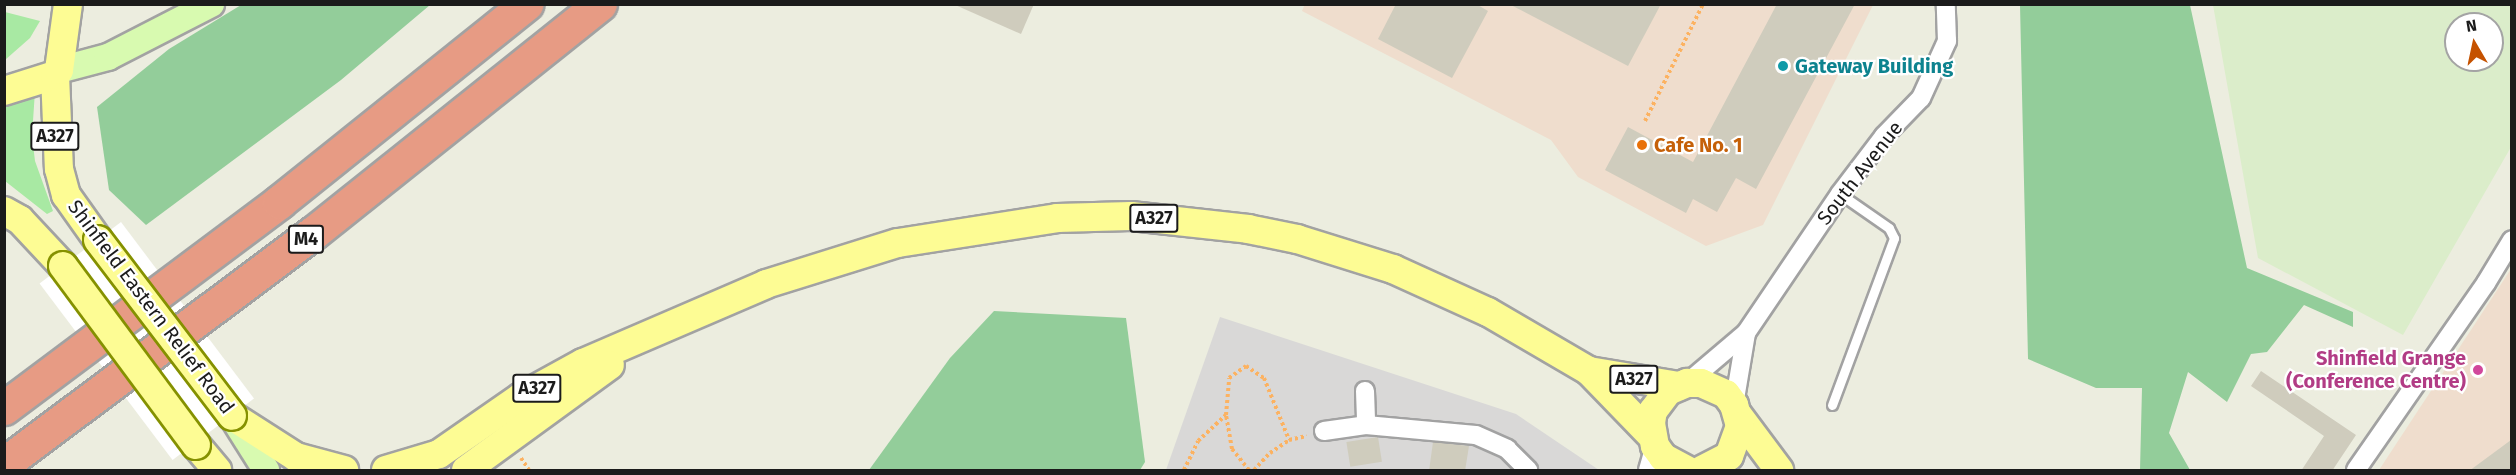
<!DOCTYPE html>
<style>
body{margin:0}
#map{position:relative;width:2516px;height:475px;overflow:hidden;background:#eceddf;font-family:"Fira Sans",sans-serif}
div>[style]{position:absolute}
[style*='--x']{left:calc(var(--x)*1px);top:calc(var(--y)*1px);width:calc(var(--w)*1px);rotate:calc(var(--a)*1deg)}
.residential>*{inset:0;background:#d9d8d7}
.commercial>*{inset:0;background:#efddcd}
.farmland>*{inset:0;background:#dbedca}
.grass>*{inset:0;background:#a8e9a3}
.forest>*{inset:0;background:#93cd9a}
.pier>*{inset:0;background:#fff;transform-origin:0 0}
.building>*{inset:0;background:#cfccbd;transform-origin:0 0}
.path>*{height:4px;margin-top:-2px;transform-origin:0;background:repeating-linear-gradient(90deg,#fcb261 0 3px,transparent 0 6px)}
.roads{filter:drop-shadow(2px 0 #a2a2a2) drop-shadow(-2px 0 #a2a2a2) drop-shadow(0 2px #a2a2a2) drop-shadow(0 -2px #a2a2a2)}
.service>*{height:9px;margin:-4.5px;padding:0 4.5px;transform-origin:4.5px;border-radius:4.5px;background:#fff}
.minor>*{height:18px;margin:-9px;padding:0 9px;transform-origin:9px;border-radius:9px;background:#fff}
.secondary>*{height:26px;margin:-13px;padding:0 13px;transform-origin:13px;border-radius:13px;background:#d8fab0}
.primary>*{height:28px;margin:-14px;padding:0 14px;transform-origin:14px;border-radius:14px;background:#fdfc94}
.motorway>*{height:33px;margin:-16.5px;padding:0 16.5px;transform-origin:16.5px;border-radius:16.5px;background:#e79b84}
.bridges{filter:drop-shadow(2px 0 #859100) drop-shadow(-2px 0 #859100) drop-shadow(0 2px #859100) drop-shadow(0 -2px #859100)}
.primary-bridge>*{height:28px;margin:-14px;padding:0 14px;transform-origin:14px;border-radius:14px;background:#fdfc94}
.dots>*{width:16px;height:16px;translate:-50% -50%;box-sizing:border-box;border:3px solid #fff;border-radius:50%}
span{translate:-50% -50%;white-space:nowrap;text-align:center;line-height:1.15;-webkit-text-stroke:4.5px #fff;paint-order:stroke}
.shield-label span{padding:2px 4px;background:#fff;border:2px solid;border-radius:4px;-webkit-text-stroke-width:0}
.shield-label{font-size:18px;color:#1b1b1b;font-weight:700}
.culture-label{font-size:20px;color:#0d838f;font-weight:700}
.left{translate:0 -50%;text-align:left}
.food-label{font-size:20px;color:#c56008;font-weight:700}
.street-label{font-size:20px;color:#1b1b1b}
.hotel-label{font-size:20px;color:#b23c85;font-weight:700}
.right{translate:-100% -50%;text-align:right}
.frame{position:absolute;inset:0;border:6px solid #1b1b1b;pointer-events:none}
.north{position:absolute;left:2444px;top:12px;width:60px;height:60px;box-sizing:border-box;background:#fff;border:2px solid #a4a4a4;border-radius:50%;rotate:351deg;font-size:16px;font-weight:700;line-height:24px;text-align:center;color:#1b1b1b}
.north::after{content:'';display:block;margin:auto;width:21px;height:27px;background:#c55200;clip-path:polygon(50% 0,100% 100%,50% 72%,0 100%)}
</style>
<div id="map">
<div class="residential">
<div style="clip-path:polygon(1220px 317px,1516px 414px,1599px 470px,1166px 470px)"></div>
</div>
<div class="commercial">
<div style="clip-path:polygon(1305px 4px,1873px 5px,1763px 225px,1706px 246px,1578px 177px,1551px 140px,1302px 11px)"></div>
<div style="clip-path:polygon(2511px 269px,2511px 470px,2379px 470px)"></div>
</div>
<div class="farmland">
<div style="clip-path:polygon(evenodd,2213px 5px,2511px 5px,2511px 147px,2403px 335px,2258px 258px,2213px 5px,2456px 24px,2492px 24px,2492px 60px,2456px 60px,2456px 24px)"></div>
</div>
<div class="grass">
<div style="clip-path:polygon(5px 12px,40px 21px,30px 38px,5px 60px)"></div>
<div style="clip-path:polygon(35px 91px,32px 136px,35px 161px,53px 211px,47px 214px,5px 181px,4px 104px)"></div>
</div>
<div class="forest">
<div style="clip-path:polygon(241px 5px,430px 5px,341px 80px,146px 225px,109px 190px,97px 107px,169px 49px)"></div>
<div style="clip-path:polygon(2020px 5px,2190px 5px,2247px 268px,2353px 312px,2353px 327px,2304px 305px,2267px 352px,2251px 354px,2227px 402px,2188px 372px,2169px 433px,2190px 470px,2140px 470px,2142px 388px,2096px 388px,2028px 359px)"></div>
<div style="clip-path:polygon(994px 311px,1126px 318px,1145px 462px,1140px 470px,869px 470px,950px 358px)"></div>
</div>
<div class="pier">
<div style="left:121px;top:222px;width:221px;height:102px;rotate:53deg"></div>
</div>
<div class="building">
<div style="clip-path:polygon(953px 4px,1034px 4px,1021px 34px)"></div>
<div style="clip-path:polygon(1396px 4px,1476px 4px,1488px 11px,1452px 78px,1378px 39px)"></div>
<div style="clip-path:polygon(1509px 4px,1661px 4px,1628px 66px)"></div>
<div style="clip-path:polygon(1777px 4px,1855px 4px,1756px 189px,1736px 178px,1717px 212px,1693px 199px,1686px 213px,1605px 170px,1628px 127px,1693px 162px)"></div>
<div style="clip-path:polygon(2261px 371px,2356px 435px,2332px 471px,2301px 471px,2324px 436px,2251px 386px)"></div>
<div style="left:1378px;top:437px;width:25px;height:32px;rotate:81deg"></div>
<div style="clip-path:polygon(2511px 440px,2511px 471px,2469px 471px)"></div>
<div style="clip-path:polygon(1433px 442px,1469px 446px,1465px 471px,1429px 471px)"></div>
</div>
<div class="path">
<div style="--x:1645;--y:121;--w:131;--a:-63.6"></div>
<div style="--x:521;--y:458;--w:14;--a:56"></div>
<div style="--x:1184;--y:470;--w:32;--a:-64"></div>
<div style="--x:1198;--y:441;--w:38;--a:-43"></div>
<div style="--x:1249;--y:470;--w:27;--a:-129"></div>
<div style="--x:1232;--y:449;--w:35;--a:-100"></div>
<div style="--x:1226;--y:415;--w:37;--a:-85"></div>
<div style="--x:1229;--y:378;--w:21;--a:-35"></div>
<div style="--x:1246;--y:366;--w:22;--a:34"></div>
<div style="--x:1264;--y:378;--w:67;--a:68"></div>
<div style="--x:1254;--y:470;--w:23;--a:-47"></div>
<div style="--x:1270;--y:453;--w:23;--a:-34"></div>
<div style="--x:1289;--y:440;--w:18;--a:-13"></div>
</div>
<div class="roads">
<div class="service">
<div style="--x:1832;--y:405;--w:178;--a:-69.6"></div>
<div style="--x:1894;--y:238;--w:11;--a:-117"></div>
<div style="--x:1889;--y:228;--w:60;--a:-145.2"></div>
</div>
<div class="minor">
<div style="--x:1687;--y:383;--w:77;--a:-40.3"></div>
<div style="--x:1746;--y:333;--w:168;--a:-55.9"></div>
<div style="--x:1840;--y:194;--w:73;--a:-52.8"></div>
<div style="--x:1884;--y:136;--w:53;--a:-45.8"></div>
<div style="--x:1921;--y:98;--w:63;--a:-65.5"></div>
<div style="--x:1947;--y:41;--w:37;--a:-92"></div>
<div style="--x:1365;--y:391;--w:34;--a:88"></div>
<div style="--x:1734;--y:405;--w:73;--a:-80.5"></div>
<div style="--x:1324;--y:431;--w:42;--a:-8.1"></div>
<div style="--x:1366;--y:425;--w:110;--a:5.2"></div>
<div style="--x:1476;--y:435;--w:34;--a:24"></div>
<div style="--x:1507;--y:449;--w:30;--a:45"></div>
<div style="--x:1648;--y:470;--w:25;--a:-74"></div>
<div style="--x:2356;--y:470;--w:228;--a:-55.2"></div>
<div style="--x:2486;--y:283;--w:50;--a:-58.8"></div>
</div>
<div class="secondary">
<div style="--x:59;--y:70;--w:51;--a:-14.9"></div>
<div style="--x:108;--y:57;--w:116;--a:-27.2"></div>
<div style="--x:232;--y:416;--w:64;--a:57.8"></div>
</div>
<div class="primary">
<div style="--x:55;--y:75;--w:94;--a:87.6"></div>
<div style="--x:59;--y:169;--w:27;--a:75"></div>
<div style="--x:66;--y:195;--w:55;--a:54.6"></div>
<div style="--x:4;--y:91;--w:53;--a:-17.4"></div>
<div style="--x:55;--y:75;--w:6;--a:-51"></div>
<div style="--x:59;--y:70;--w:67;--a:-82.2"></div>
<div style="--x:4;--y:211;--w:18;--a:29"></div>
<div style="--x:20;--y:220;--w:63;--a:46.9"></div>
<div style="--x:1589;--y:371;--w:91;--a:9.5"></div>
<div style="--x:1738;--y:415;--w:69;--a:53.3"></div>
<div style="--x:232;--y:416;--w:76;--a:32.6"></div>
<div style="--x:296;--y:457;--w:50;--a:15.2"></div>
<div style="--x:196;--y:445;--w:33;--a:50"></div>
<div style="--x:386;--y:470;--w:55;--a:-16.8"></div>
<div style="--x:439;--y:454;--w:100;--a:-34.8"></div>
<div style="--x:521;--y:397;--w:71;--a:-28.7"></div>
<div style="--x:583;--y:363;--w:199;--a:-23.3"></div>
<div style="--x:766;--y:284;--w:138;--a:-17.3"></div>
<div style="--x:898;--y:243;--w:161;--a:-8.9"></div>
<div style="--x:1057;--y:218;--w:74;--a:-1.5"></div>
<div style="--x:1131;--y:216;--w:118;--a:6.3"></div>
<div style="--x:1248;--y:229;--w:50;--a:11.5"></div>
<div style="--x:1297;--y:239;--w:101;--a:17.4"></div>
<div style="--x:1393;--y:269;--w:104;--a:24.4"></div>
<div style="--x:1488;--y:312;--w:117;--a:30.3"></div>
<div style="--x:1589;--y:371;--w:89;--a:45.9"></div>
<div style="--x:466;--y:470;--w:178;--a:-36.1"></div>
<div style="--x:1687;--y:470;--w:27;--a:-152"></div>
<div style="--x:1663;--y:457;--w:14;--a:-126"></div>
<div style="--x:1655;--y:446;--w:23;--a:-100"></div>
<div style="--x:1651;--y:423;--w:12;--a:-81"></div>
<div style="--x:1653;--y:411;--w:25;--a:-53"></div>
<div style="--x:1668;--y:391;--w:21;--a:-23"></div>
<div style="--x:1687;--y:383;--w:14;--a:0"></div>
<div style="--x:1701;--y:383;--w:27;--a:24"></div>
<div style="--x:1726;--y:394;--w:14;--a:54"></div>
<div style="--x:1734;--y:405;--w:22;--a:74"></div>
<div style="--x:1740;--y:426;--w:32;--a:110"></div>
<div style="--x:1729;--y:456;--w:30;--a:153"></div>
</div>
<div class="motorway">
<div style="--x:4;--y:408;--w:344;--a:-36.8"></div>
<div style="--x:279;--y:202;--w:317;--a:-38.7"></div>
<div style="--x:4;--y:464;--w:386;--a:-36.8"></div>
<div style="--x:313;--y:233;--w:367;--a:-38.6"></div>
</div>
</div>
<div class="bridges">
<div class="primary-bridge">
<div style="--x:98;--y:240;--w:221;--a:52.7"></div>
<div style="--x:63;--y:266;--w:223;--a:53.4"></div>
</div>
</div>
<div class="dots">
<div style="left:1783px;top:66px;background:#0f9aa8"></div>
<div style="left:1642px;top:145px;background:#e8710a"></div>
<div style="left:2478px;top:370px;background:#d1479c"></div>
</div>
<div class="shield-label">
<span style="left:55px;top:136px">A327</span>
<span style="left:1154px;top:218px">A327</span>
<span style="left:306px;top:239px">M4</span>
<span style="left:1634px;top:379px">A327</span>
<span style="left:537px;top:388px">A327</span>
</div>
<div class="culture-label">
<span class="left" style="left:1795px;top:66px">Gateway Building</span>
</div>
<div class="food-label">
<span class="left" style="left:1654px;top:145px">Cafe No. 1</span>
</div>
<div class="street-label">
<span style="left:1860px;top:173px;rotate:-52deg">South Avenue</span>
<span style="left:151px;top:307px;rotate:53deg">Shinfield Eastern Relief Road</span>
</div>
<div class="hotel-label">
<span class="right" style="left:2466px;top:370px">Shinfield Grange<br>(Conference Centre)</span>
</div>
<div class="frame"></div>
<div class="north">N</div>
</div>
